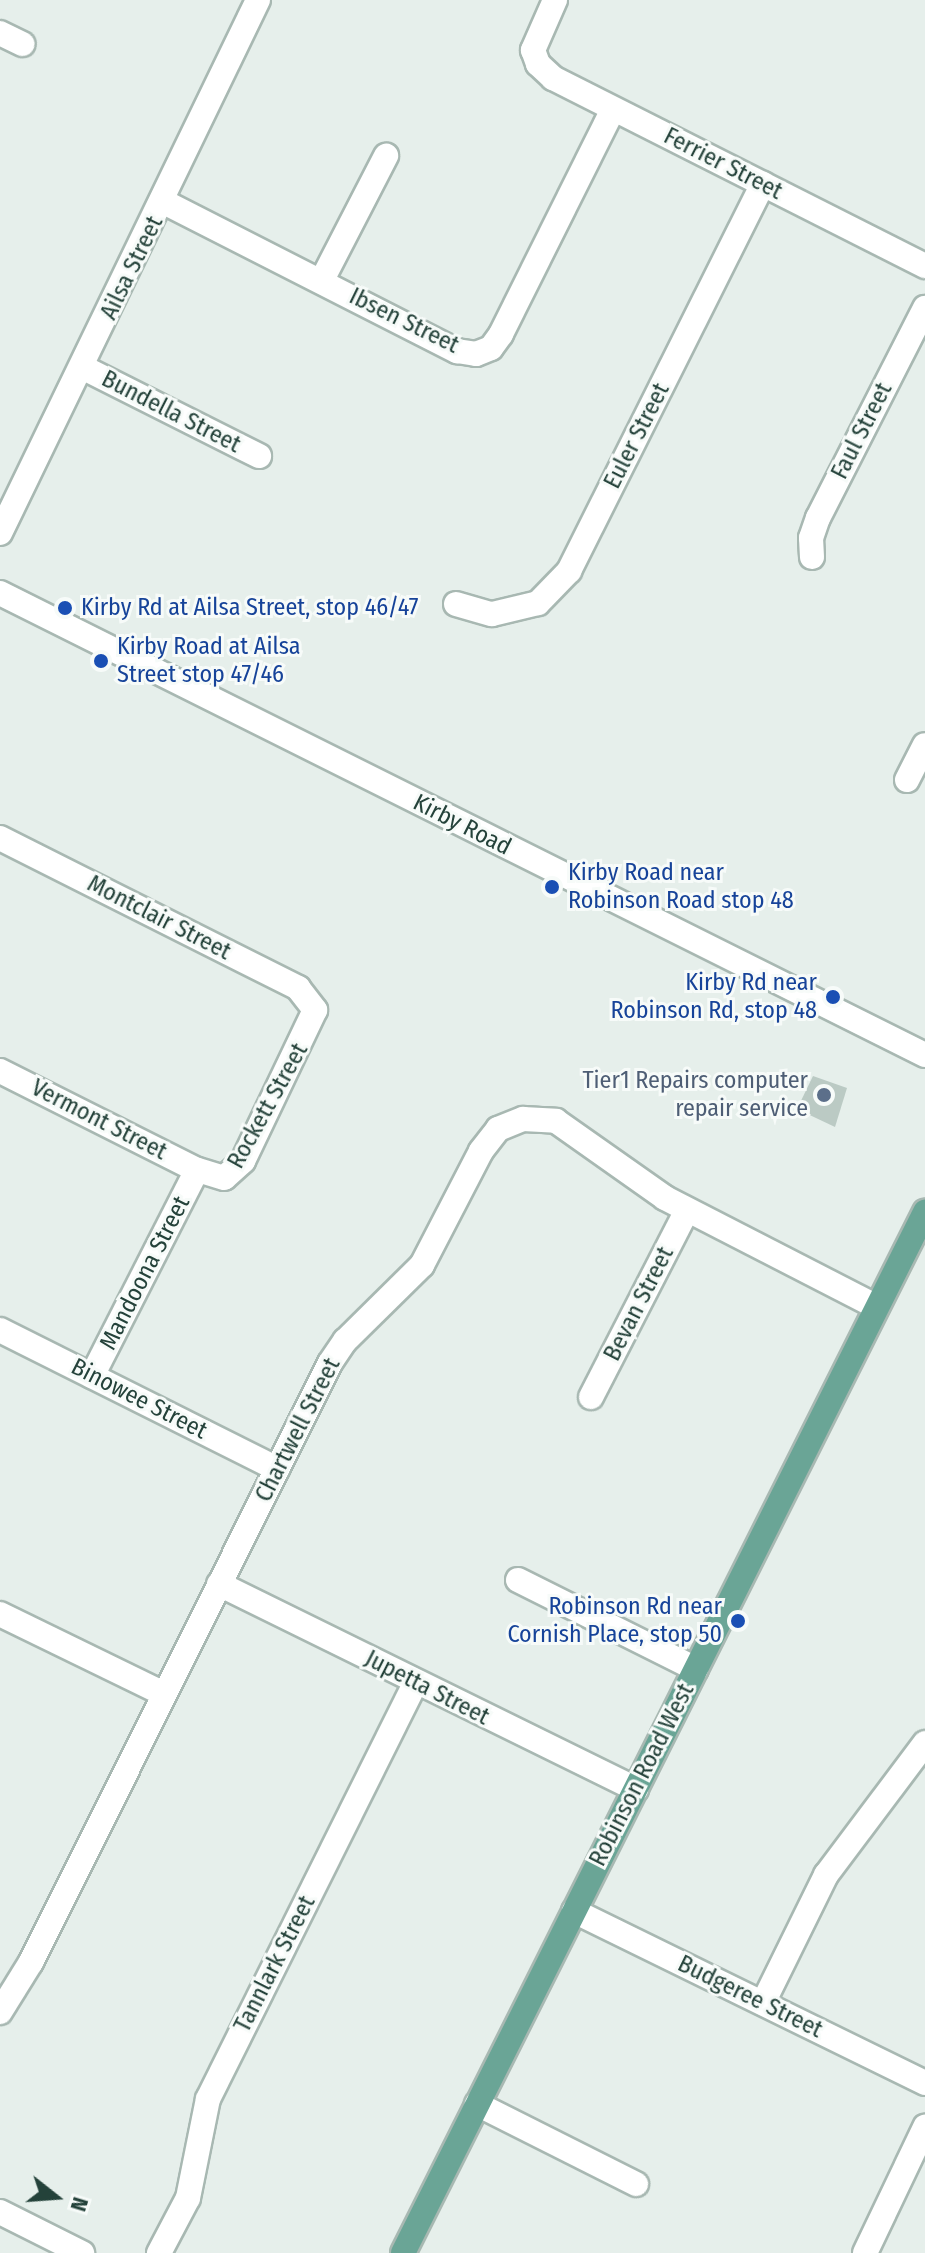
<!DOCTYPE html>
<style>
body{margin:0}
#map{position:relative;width:925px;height:2253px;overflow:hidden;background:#e6efeb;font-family:"Fira Sans Condensed",sans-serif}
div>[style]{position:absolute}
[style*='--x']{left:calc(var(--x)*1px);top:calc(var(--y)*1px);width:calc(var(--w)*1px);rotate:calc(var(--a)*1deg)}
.building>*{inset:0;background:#bbcac4}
.roads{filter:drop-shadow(2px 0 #a8b8b2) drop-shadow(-2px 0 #a8b8b2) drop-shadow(0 2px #a8b8b2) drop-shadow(0 -2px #a8b8b2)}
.minor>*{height:24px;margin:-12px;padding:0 12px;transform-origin:12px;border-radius:12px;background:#fff}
.major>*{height:24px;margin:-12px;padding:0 12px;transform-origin:12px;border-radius:12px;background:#6aa596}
.dots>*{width:22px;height:22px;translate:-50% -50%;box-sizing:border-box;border:4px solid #f7fbf9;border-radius:50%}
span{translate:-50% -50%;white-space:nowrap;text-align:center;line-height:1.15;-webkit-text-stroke:6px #f7fbf9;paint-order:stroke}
.street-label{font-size:24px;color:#24423a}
.transit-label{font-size:24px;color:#164399}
.left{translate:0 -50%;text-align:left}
.right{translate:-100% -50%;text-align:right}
.service-label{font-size:24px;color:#4e5e75}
.north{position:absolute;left:16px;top:2157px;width:80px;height:80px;-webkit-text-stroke:6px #f7fbf9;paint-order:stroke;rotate:107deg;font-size:22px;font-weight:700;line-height:32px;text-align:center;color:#24423a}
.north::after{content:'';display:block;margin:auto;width:28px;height:36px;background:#24423a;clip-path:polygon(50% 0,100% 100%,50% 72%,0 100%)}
</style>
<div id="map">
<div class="building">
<div style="clip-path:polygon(813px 1076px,847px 1088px,835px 1127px,797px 1109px)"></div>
</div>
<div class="roads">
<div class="minor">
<div style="--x:555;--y:0;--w:55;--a:113.7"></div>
<div style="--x:533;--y:50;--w:15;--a:70"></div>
<div style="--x:538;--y:64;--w:21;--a:43"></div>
<div style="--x:553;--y:78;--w:417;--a:26.8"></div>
<div style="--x:0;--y:33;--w:25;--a:26"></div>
<div style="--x:164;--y:202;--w:329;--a:27"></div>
<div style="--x:457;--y:351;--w:19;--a:9"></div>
<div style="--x:476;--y:354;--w:16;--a:-22"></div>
<div style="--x:491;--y:348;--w:17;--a:-54"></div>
<div style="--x:501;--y:334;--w:251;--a:-63.5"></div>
<div style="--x:322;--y:280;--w:140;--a:-62.7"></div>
<div style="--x:84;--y:368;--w:196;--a:26.7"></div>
<div style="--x:0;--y:533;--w:592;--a:-64.17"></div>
<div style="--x:812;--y:557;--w:19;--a:-93"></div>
<div style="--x:811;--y:538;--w:21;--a:-71"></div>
<div style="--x:818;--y:518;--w:236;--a:-63"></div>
<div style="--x:0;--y:593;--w:1034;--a:26.54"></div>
<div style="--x:456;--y:604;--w:37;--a:16"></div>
<div style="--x:492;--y:614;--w:47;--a:-13.4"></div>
<div style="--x:538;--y:603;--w:45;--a:-45.9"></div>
<div style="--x:569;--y:571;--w:433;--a:-63.4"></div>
<div style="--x:907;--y:780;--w:39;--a:-63"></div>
<div style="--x:0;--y:838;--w:334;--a:26.7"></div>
<div style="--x:298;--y:988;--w:28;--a:52"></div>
<div style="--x:315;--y:1010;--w:167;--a:115.5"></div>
<div style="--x:243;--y:1161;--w:25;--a:138"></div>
<div style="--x:224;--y:1178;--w:28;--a:-163"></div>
<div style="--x:197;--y:1170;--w:220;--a:-153.3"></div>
<div style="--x:0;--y:1330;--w:310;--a:26.6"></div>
<div style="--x:92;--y:1376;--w:231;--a:-63"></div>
<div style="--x:591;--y:1397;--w:210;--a:-62.8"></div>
<div style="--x:518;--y:1580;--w:199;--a:26.6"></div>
<div style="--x:219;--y:1584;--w:465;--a:26.2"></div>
<div style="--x:0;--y:1614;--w:182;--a:26"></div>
<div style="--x:574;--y:1911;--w:391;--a:26.1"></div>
<div style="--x:763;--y:2003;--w:143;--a:-63.8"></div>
<div style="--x:826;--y:1875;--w:165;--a:-53.1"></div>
<div style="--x:0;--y:2012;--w:59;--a:-58.2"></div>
<div style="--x:31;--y:1962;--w:669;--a:-63.47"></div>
<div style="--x:330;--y:1363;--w:27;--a:-56"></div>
<div style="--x:345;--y:1341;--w:108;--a:-44.6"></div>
<div style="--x:422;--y:1265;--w:128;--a:-62.6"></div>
<div style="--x:481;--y:1151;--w:28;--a:-52"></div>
<div style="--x:498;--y:1129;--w:27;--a:-22"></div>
<div style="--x:523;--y:1119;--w:33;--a:3"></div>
<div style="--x:556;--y:1121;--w:133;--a:35.2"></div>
<div style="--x:665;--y:1198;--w:238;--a:27.2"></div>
<div style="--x:477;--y:2104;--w:178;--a:26.7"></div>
<div style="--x:0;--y:2212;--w:92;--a:26.6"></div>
<div style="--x:159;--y:2253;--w:62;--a:-62.2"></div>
<div style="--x:188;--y:2198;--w:101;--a:-78.6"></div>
<div style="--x:208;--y:2099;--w:466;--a:-63.5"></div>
<div style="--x:865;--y:2253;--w:140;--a:-64.5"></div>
</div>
<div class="major">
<div style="--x:403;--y:2253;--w:1165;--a:-63.37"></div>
</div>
</div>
<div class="dots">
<div style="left:65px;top:608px;background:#1a4fb4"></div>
<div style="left:101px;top:661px;background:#1a4fb4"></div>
<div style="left:552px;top:887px;background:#1a4fb4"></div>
<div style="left:833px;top:997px;background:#1a4fb4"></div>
<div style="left:824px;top:1095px;background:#5c6f8a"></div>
<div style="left:738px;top:1621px;background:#1a4fb4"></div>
</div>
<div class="street-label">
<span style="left:723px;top:164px;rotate:27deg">Ferrier Street</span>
<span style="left:132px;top:268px;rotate:-64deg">Ailsa Street</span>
<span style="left:404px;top:321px;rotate:26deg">Ibsen Street</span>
<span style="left:171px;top:412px;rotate:27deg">Bundella Street</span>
<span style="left:862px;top:431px;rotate:-63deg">Faul Street</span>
<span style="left:637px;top:436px;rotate:-63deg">Euler Street</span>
<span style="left:462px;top:825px;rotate:27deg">Kirby Road</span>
<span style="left:159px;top:918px;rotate:27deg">Montclair Street</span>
<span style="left:268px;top:1106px;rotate:-61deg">Rockett Street</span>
<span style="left:99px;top:1120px;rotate:27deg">Vermont Street</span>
<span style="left:145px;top:1273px;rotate:-63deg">Mandoona Street</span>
<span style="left:639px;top:1304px;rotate:-63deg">Bevan Street</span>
<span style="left:139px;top:1399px;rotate:27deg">Binowee Street</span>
<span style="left:298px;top:1430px;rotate:-63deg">Chartwell Street</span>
<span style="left:427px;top:1688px;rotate:27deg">Jupetta Street</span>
<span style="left:642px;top:1775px;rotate:-63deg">Robinson Road West</span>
<span style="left:275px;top:1964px;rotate:-63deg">Tannlark Street</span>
<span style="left:750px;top:1997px;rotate:26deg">Budgeree Street</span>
</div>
<div class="transit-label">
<span class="left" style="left:81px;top:608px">Kirby Rd at Ailsa Street, stop 46/47</span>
<span class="left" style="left:117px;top:661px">Kirby Road at Ailsa<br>Street stop 47/46</span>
<span class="left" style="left:568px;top:887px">Kirby Road near<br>Robinson Road stop 48</span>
<span class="right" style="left:817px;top:997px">Kirby Rd near<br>Robinson Rd, stop 48</span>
<span class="right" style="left:722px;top:1621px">Robinson Rd near<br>Cornish Place, stop 50</span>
</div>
<div class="service-label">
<span class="right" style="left:808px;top:1095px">Tier1 Repairs computer<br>repair service</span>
</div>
<div class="north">N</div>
</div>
